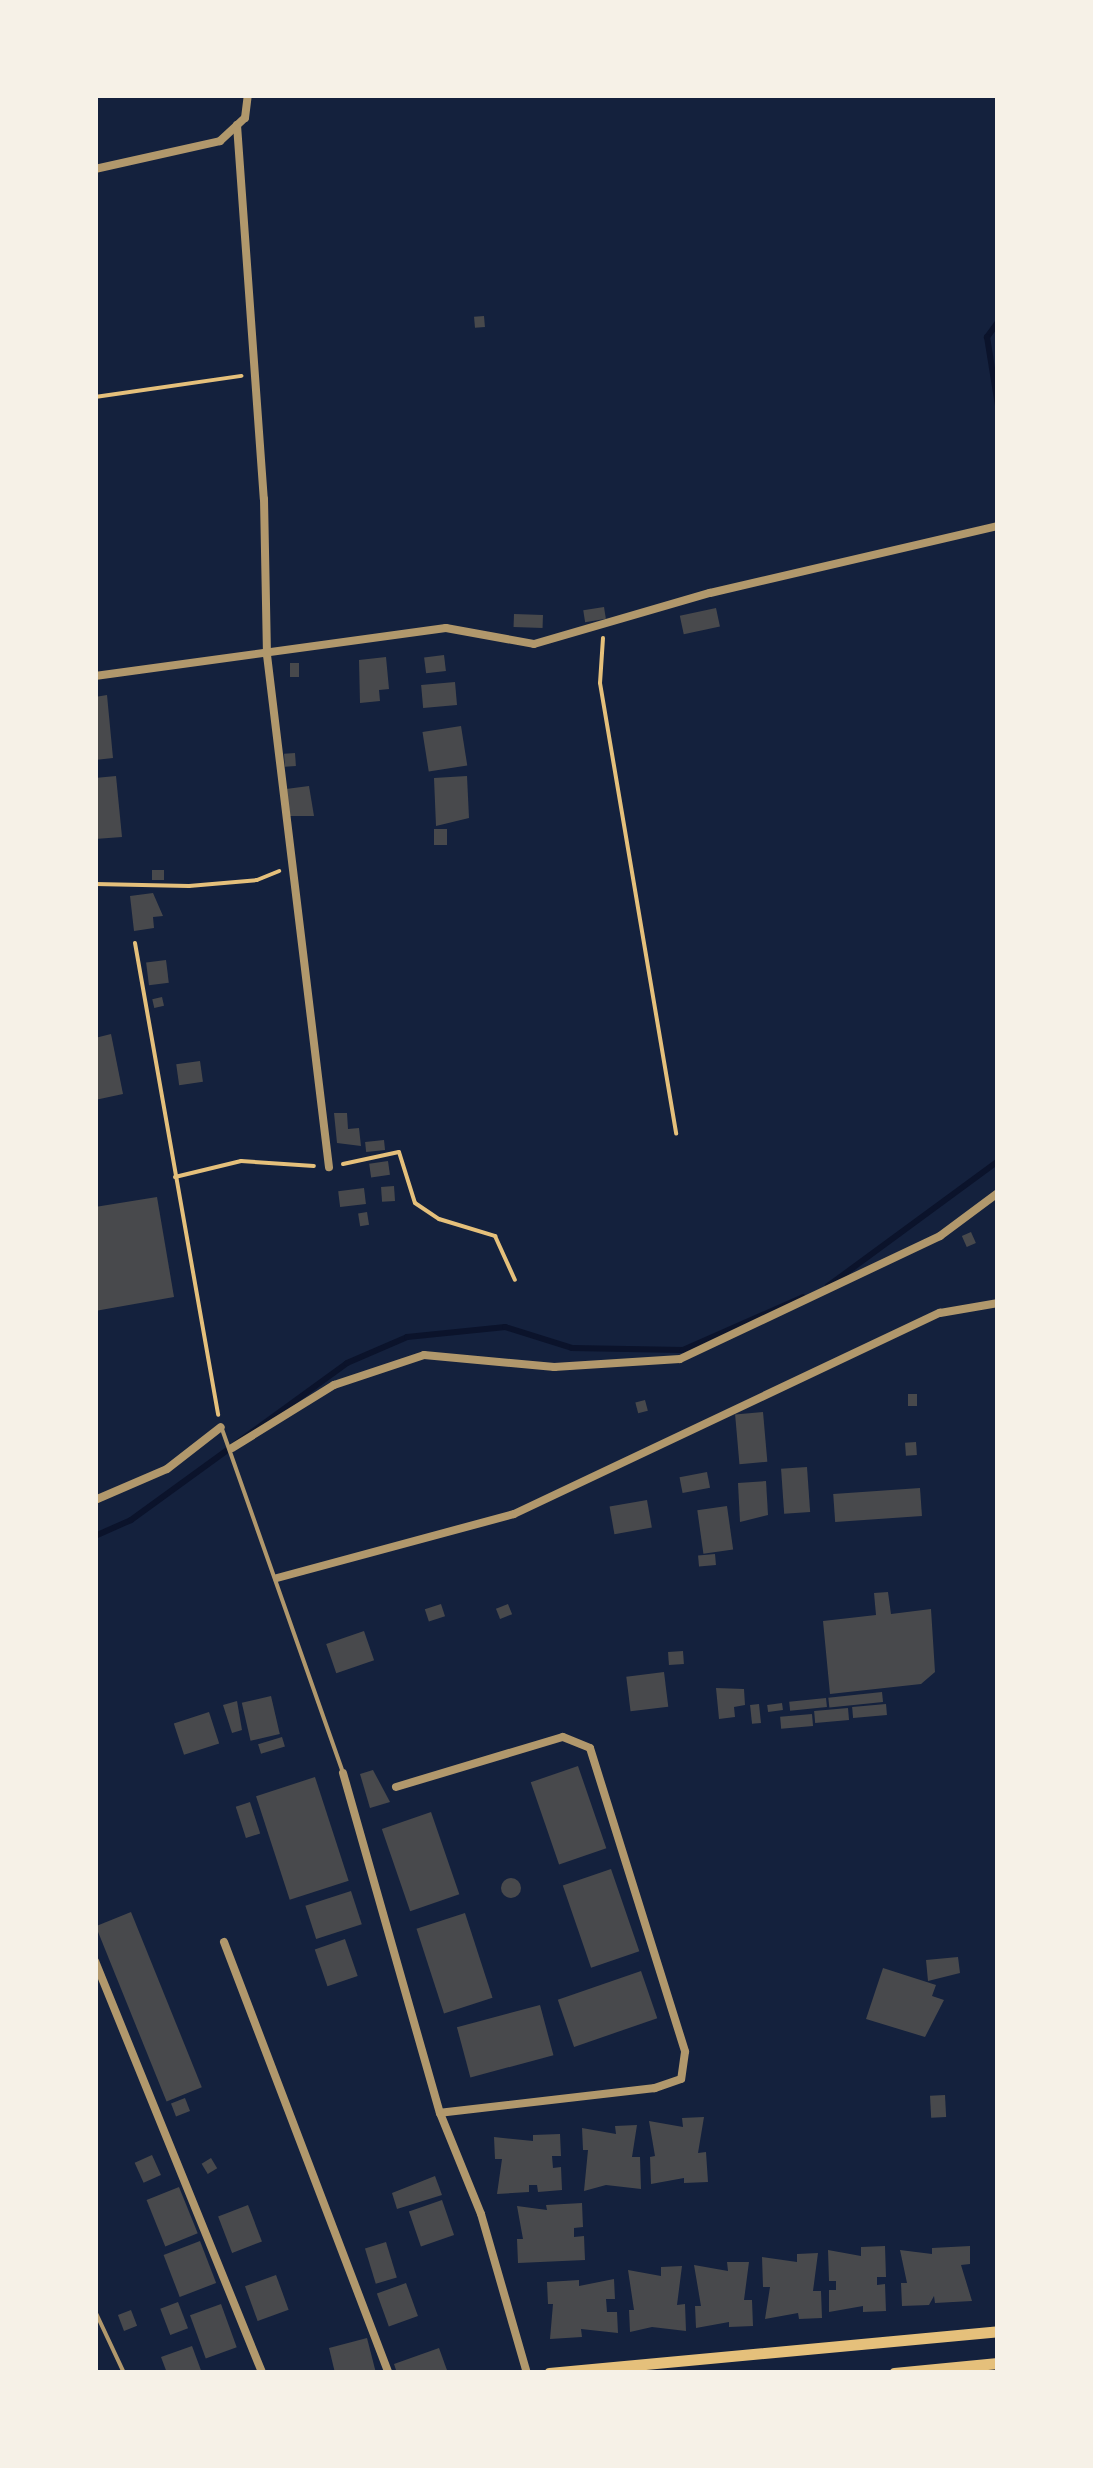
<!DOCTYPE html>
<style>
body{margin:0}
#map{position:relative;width:1093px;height:2468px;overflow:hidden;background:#14213d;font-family:"Titillium Web",sans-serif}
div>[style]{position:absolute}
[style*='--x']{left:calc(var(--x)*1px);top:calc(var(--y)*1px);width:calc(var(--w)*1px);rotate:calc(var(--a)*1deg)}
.stream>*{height:6px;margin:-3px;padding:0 3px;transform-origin:3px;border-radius:3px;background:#0b132b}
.building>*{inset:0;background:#48494c;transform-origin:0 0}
.round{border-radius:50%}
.path>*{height:4px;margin:-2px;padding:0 2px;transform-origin:2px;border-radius:2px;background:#e5c07b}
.service>*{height:4px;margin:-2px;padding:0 2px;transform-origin:2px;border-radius:2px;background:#b1986c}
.minor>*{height:8px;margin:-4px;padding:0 4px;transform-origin:4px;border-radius:4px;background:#b1986c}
.secondary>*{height:11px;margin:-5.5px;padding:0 5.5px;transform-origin:5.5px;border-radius:5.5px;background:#e5c07b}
span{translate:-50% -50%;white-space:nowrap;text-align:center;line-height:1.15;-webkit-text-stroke:10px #f6f1e7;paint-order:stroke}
.frame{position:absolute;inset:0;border:98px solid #f6f1e7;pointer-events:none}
</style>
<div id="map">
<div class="stream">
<div style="--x:998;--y:322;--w:19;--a:126"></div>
<div style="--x:987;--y:337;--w:70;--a:80.9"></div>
<div style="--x:828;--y:1286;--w:211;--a:-36.3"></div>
<div style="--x:95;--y:1536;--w:39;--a:-24"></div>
<div style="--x:131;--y:1520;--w:267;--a:-36"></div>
<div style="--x:347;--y:1363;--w:65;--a:-23.4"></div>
<div style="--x:407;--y:1337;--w:99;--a:-5.8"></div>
<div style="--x:505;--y:1327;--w:70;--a:17.4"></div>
<div style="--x:572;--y:1348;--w:111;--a:1"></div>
<div style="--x:683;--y:1350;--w:131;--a:-23.8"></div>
</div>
<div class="building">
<div style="left:484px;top:316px;width:11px;height:10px;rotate:85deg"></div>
<div style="left:604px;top:607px;width:12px;height:21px;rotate:81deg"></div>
<div style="left:716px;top:608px;width:19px;height:37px;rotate:78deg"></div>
<div style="left:514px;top:614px;width:29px;height:13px;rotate:2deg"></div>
<div style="left:444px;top:655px;width:16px;height:20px;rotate:83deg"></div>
<div style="clip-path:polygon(386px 657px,389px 689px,379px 690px,380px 701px,360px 703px,359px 660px)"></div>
<div style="left:290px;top:663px;width:9px;height:14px"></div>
<div style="left:455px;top:682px;width:23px;height:34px;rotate:85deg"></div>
<div style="clip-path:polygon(107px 695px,113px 758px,95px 760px,95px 697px)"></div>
<div style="left:461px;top:726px;width:40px;height:39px;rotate:81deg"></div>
<div style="left:295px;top:753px;width:13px;height:11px;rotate:86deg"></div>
<div style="clip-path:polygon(116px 776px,122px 837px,95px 839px,95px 778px)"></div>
<div style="clip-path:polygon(467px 776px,469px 818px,436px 826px,434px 778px)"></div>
<div style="clip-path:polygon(309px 786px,314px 816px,290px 816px,286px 789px)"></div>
<div style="left:447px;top:829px;width:16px;height:13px;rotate:90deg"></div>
<div style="left:152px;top:870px;width:12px;height:10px"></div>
<div style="clip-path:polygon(153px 893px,163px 916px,153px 917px,154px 928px,134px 931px,130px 896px)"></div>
<div style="left:166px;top:960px;width:23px;height:20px;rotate:83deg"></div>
<div style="left:162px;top:997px;width:9px;height:10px;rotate:77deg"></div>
<div style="clip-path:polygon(111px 1034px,123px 1094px,95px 1100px,95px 1038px)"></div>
<div style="left:200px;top:1061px;width:21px;height:24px;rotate:82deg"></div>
<div style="clip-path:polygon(334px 1113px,347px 1113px,348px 1129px,359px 1128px,361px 1146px,337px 1143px)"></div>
<div style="left:384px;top:1140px;width:10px;height:19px;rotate:84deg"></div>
<div style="left:388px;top:1161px;width:14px;height:19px;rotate:82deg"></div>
<div style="left:394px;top:1186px;width:15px;height:13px;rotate:86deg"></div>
<div style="left:364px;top:1188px;width:16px;height:26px;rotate:83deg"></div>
<div style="clip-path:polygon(157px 1197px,174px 1297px,95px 1311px,95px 1207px)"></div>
<div style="left:367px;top:1212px;width:13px;height:9px;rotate:81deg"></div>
<div style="left:971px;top:1232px;width:12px;height:10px;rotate:66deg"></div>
<div style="left:908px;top:1394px;width:9px;height:12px"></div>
<div style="left:645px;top:1400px;width:11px;height:10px;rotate:75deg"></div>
<div style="left:763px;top:1412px;width:50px;height:28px;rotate:85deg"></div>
<div style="left:916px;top:1442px;width:13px;height:11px;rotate:86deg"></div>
<div style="left:807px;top:1467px;width:45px;height:26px;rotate:86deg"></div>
<div style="left:707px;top:1472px;width:16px;height:28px;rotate:79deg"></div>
<div style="clip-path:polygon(766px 1481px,768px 1515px,740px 1522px,738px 1483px)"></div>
<div style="left:920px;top:1488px;width:28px;height:87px;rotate:86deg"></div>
<div style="left:647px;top:1500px;width:28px;height:38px;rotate:80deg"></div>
<div style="left:727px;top:1506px;width:44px;height:30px;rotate:82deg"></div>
<div style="left:715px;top:1554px;width:11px;height:17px;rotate:85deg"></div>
<div style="clip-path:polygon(888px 1592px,891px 1614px,931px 1609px,935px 1672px,921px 1684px,830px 1694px,823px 1621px,876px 1615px,874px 1593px)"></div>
<div style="left:441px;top:1604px;width:13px;height:17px;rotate:72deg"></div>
<div style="left:508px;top:1604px;width:11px;height:13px;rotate:68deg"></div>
<div style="left:364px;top:1631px;width:31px;height:40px;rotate:71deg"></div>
<div style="left:683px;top:1651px;width:13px;height:15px;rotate:86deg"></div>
<div style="left:664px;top:1672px;width:35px;height:38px;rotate:83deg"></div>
<div style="clip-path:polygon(716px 1688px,744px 1689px,745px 1705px,734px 1707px,735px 1717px,719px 1719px)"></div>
<div style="left:882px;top:1692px;width:10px;height:54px;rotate:84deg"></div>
<div style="left:271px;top:1696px;width:39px;height:30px;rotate:77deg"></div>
<div style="left:826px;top:1698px;width:9px;height:37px;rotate:84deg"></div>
<div style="clip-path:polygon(237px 1701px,242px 1730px,232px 1733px,223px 1705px)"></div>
<div style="left:782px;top:1703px;width:7px;height:15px;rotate:82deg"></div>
<div style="left:759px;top:1704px;width:19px;height:9px;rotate:84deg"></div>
<div style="left:886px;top:1704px;width:11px;height:34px;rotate:85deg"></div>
<div style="left:848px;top:1708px;width:12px;height:34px;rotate:85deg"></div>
<div style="left:209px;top:1712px;width:33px;height:37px;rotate:72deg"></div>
<div style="left:812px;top:1714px;width:12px;height:32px;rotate:85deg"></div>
<div style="left:282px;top:1737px;width:10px;height:25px;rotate:73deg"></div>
<div style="left:578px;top:1766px;width:87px;height:50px;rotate:71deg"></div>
<div style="clip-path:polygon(373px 1770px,390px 1802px,370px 1808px,360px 1774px)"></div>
<div style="left:315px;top:1777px;width:109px;height:62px;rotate:72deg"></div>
<div style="left:250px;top:1802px;width:33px;height:15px;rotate:72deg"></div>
<div style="left:431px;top:1812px;width:87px;height:52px;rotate:71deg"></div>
<div style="left:611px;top:1869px;width:87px;height:51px;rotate:71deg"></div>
<div class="round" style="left:501px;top:1878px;width:20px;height:20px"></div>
<div style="left:351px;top:1891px;width:35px;height:48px;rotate:72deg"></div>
<div style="left:131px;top:1912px;width:189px;height:38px;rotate:68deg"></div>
<div style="left:465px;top:1913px;width:89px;height:51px;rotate:72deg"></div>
<div style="left:345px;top:1939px;width:39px;height:32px;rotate:71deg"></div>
<div style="clip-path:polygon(958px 1957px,960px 1973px,928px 1981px,926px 1960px)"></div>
<div style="clip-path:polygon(883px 1968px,936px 1985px,932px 1996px,944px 2000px,925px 2037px,866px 2019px)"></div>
<div style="left:641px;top:1971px;width:50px;height:88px;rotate:71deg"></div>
<div style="left:540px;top:2005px;width:52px;height:86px;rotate:75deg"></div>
<div style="left:945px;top:2095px;width:22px;height:15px;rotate:87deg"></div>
<div style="left:185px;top:2098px;width:14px;height:15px;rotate:69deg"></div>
<div style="clip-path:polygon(704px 2117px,698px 2153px,706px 2152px,708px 2182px,684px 2183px,684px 2178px,651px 2184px,650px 2157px,655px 2156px,649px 2121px,683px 2127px,682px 2118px)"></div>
<div style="clip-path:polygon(637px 2125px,632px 2157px,640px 2157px,641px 2189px,606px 2185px,584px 2191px,588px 2150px,583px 2150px,582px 2128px,616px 2134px,615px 2126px)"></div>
<div style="clip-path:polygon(560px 2134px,561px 2156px,552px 2156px,553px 2168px,561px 2167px,562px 2190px,538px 2192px,537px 2185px,529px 2185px,529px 2192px,497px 2194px,502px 2159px,495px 2159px,494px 2137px,533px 2141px,533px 2135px)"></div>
<div style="left:152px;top:2155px;width:22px;height:19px;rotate:66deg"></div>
<div style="left:211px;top:2158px;width:12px;height:11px;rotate:59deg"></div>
<div style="clip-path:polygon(435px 2176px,442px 2195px,397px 2209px,392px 2193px)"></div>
<div style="left:179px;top:2187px;width:50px;height:35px;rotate:68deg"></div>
<div style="left:442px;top:2200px;width:37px;height:35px;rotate:71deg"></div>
<div style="clip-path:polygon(582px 2203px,583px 2227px,574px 2228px,574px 2237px,584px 2236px,585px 2260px,518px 2263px,517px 2239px,523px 2239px,517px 2206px,547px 2210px,546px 2205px)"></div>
<div style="left:248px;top:2205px;width:39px;height:32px;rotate:69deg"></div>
<div style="left:200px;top:2241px;width:45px;height:39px;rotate:69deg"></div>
<div style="left:386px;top:2242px;width:37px;height:22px;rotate:73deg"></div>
<div style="clip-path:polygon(885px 2246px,886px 2277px,877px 2277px,877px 2285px,885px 2284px,886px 2311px,863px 2312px,863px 2306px,829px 2312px,829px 2290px,836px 2290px,836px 2281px,829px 2281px,828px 2250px,861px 2256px,861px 2247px)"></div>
<div style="clip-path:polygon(970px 2246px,970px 2264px,961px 2265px,972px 2301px,935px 2303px,934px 2296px,929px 2305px,902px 2306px,901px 2283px,907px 2283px,900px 2250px,932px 2254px,932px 2248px)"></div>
<div style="clip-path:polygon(818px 2253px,813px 2291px,821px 2291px,822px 2318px,799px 2319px,798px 2313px,765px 2319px,770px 2287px,763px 2287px,762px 2257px,797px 2262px,797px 2254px)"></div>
<div style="clip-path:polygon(727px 2262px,749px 2262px,744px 2300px,752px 2300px,753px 2326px,729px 2327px,729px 2322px,696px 2328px,695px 2306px,701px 2306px,694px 2265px,728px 2271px)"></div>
<div style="clip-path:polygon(682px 2266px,677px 2305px,685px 2304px,686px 2331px,652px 2327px,630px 2332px,629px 2310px,634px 2310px,628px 2270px,661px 2276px,661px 2267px)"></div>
<div style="left:276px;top:2275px;width:37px;height:33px;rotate:70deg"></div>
<div style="clip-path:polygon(614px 2279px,615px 2299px,606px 2299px,607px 2312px,617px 2312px,618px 2333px,581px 2329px,582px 2337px,550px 2339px,553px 2304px,548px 2304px,547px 2282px,579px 2280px,579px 2286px)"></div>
<div style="left:406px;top:2283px;width:35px;height:31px;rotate:70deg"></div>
<div style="left:178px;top:2302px;width:28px;height:19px;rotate:69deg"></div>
<div style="left:221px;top:2304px;width:46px;height:33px;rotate:70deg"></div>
<div style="left:131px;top:2310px;width:17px;height:14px;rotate:69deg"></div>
<div style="clip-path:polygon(367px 2338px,376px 2373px,335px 2373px,329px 2348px)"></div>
<div style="clip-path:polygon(192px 2346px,202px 2373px,167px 2373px,161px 2357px)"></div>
<div style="clip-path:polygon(439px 2348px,448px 2373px,397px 2373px,394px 2364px)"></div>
</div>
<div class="path">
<div style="--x:95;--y:397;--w:148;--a:-8.2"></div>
<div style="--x:603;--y:638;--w:45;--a:93.8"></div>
<div style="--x:600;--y:683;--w:457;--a:80.4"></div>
<div style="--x:95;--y:884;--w:94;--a:1.2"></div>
<div style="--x:189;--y:886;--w:68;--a:-5"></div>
<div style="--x:257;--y:880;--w:24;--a:-22"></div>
<div style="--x:135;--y:943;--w:479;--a:80"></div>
<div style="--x:343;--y:1164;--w:57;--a:-12.1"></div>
<div style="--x:399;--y:1152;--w:53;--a:72.6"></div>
<div style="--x:415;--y:1203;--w:29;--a:34"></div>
<div style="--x:439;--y:1219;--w:59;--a:16.9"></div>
<div style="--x:495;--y:1236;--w:48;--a:65.6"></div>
<div style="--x:175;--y:1177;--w:68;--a:-13.6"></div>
<div style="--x:241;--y:1161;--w:73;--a:3.9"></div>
</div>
<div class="service">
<div style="--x:222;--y:1429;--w:365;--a:70.6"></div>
<div style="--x:95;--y:2311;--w:68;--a:64.9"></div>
</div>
<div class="minor">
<div style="--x:237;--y:125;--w:375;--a:85.9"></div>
<div style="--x:264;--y:499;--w:156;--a:88.9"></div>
<div style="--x:267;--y:655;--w:516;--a:83.1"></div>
<div style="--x:95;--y:169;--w:128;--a:-12.6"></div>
<div style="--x:220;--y:141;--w:34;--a:-43"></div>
<div style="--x:245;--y:118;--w:23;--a:-83"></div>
<div style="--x:95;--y:676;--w:354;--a:-7.8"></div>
<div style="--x:446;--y:628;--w:89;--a:10.3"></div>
<div style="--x:534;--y:644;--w:183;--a:-16.2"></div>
<div style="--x:710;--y:593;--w:296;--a:-13.1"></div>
<div style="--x:232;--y:1448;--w:120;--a:-31.7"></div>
<div style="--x:334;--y:1385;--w:95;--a:-18.4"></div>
<div style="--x:424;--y:1355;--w:131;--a:5.3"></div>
<div style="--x:554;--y:1367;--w:126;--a:-3.6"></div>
<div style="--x:680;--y:1359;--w:288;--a:-25.3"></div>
<div style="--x:940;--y:1236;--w:72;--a:-36.6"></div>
<div style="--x:95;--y:1500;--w:78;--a:-23.3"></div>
<div style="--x:167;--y:1469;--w:68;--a:-37.9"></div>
<div style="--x:277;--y:1578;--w:245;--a:-15.1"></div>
<div style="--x:514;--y:1514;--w:471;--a:-25.3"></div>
<div style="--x:940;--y:1313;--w:59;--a:-9.8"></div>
<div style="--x:343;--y:1773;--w:354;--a:74.1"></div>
<div style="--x:440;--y:2113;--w:109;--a:67.9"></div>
<div style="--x:481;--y:2214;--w:166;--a:73.9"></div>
<div style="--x:396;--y:1787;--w:174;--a:-16.7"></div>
<div style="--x:563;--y:1737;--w:29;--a:22"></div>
<div style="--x:590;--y:1748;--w:318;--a:72.6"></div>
<div style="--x:685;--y:2052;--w:27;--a:98"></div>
<div style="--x:681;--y:2079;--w:28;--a:161"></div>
<div style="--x:655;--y:2088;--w:216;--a:173.4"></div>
<div style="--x:224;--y:1942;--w:462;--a:69.1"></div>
<div style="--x:95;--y:1961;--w:445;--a:67.9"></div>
</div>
<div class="secondary">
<div style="--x:549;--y:2373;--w:451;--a:-5.3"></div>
<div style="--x:894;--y:2373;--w:104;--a:-5.5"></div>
</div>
<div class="frame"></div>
</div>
